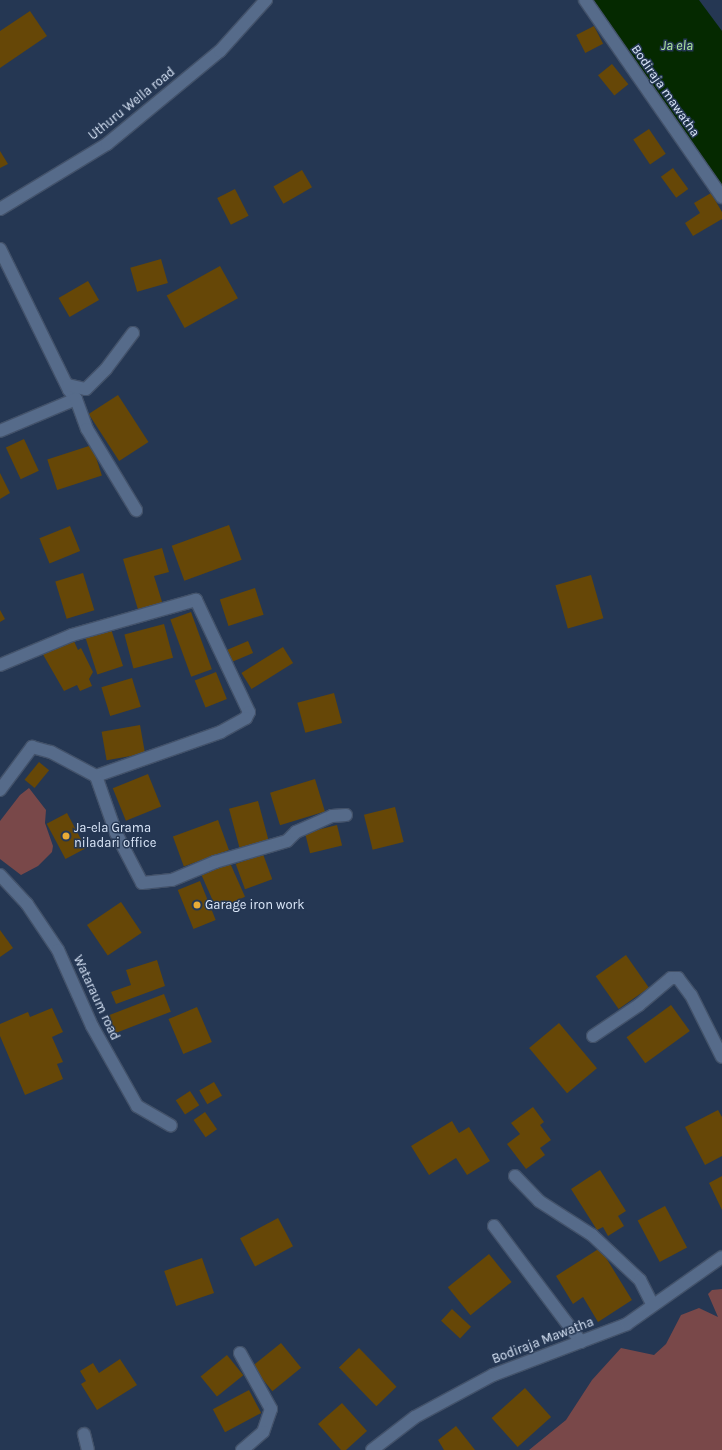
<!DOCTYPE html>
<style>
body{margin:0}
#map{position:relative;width:722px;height:1450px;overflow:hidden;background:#253753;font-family:Karla,sans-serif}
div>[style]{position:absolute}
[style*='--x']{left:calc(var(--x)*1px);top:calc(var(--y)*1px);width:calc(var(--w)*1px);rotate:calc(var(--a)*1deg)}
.green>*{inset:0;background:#794849}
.water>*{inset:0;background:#052900}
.building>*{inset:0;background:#664707;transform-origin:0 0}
.roads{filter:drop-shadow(1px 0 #43526a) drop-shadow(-1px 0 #43526a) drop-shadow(0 1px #43526a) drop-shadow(0 -1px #43526a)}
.street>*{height:12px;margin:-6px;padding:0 6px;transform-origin:6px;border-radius:6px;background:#566b8a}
.dots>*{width:11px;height:11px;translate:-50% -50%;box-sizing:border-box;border:2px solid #253753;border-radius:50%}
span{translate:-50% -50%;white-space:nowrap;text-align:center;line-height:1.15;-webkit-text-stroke:3px #253753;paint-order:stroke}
.street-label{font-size:13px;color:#dbe7f9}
.poi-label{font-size:13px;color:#dbe7f9}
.left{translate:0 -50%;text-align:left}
.water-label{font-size:14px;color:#afe89f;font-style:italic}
</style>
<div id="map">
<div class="green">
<div style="clip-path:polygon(29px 788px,46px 810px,45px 823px,53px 846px,52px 852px,38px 866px,21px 875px,0 859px,0 821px,20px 795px)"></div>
<div style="clip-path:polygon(722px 1289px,722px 1450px,529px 1450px,566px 1420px,592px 1380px,621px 1348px,654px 1355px,666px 1344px,681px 1315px,699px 1308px,718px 1317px,708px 1294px,712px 1290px)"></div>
</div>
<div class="water">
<div style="clip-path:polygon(593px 0,699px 0,722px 31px,722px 190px)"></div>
</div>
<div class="building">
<div style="clip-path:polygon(30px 11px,47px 36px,0 68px,0 31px)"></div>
<div style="left:594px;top:26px;width:20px;height:20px;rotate:63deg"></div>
<div style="left:612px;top:64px;width:26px;height:18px;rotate:51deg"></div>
<div style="left:649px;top:129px;width:30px;height:19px;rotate:56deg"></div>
<div style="clip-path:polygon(0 151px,8px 164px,0 168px)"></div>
<div style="left:673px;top:168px;width:26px;height:15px;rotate:54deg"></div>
<div style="left:302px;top:170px;width:20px;height:33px;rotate:60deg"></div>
<div style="left:235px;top:189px;width:30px;height:20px;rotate:63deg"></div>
<div style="clip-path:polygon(711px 193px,722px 212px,722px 219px,693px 236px,685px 223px,700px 213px,694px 203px)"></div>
<div style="left:161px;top:259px;width:25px;height:32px;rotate:74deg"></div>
<div style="left:220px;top:266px;width:37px;height:61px;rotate:61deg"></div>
<div style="left:88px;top:281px;width:22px;height:34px;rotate:60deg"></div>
<div style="left:118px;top:395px;width:56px;height:35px;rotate:57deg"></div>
<div style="left:24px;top:439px;width:35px;height:20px;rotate:65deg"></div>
<div style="left:92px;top:445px;width:32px;height:47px;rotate:72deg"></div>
<div style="clip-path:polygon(0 473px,10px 493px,0 499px)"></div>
<div style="left:229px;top:525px;width:37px;height:61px;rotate:70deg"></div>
<div style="left:70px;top:526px;width:27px;height:33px;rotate:68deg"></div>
<div style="clip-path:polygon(162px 548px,169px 572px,154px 576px,163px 605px,139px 613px,123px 559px)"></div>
<div style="left:83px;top:573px;width:39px;height:29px;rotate:73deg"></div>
<div style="left:591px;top:575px;width:45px;height:37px;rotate:74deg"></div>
<div style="left:255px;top:588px;width:28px;height:37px;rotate:72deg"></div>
<div style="clip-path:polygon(0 610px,5px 619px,0 622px)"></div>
<div style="left:191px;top:612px;width:61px;height:22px;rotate:70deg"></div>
<div style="left:164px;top:624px;width:35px;height:41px;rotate:75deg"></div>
<div style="left:111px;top:629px;width:39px;height:27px;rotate:72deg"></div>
<div style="clip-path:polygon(73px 639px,78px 650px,81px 648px,93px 672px,89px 679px,92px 686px,80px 691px,77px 685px,64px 691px,41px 651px)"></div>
<div style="left:248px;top:641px;width:13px;height:25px;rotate:67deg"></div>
<div style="left:283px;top:647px;width:19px;height:49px;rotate:58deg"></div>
<div style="left:216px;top:672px;width:29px;height:23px;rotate:68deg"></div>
<div style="left:132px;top:678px;width:30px;height:32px;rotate:73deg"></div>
<div style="left:334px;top:693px;width:31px;height:38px;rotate:75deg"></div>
<div style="left:140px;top:725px;width:29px;height:39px;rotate:80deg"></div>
<div style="left:39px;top:762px;width:13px;height:23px;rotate:39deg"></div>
<div style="left:148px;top:774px;width:35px;height:38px;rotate:68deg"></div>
<div style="left:315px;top:779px;width:34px;height:47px;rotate:73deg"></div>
<div style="left:258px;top:801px;width:41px;height:30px;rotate:75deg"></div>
<div style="left:395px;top:807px;width:36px;height:32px;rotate:76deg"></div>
<div style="left:67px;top:813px;width:40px;height:23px;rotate:62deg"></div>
<div style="left:218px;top:820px;width:32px;height:48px;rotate:70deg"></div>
<div style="left:337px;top:825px;width:21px;height:33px;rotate:76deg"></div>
<div style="left:263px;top:854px;width:27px;height:29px;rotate:70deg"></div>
<div style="left:230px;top:863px;width:37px;height:31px;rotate:66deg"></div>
<div style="left:200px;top:881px;width:42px;height:24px;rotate:68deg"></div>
<div style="left:121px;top:902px;width:37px;height:41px;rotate:56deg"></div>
<div style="clip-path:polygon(0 930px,13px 948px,0 957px)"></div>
<div style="left:626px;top:955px;width:40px;height:37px;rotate:55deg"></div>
<div style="clip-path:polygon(157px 960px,165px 986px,116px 1004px,111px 992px,131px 985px,126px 970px)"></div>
<div style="left:164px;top:994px;width:19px;height:59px;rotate:69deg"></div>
<div style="left:671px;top:1005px;width:32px;height:55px;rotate:54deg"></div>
<div style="left:197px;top:1007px;width:38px;height:31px;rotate:67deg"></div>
<div style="clip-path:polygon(52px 1008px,63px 1032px,52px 1037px,63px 1062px,57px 1064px,63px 1079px,25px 1095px,0 1036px,0 1024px,28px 1012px,30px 1017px)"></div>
<div style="left:559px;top:1023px;width:59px;height:39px;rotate:50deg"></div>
<div style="left:214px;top:1082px;width:16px;height:17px;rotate:60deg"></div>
<div style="left:190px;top:1091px;width:17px;height:17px;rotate:57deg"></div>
<div style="clip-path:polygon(533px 1107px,544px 1122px,540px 1125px,551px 1140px,540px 1148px,545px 1155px,526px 1169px,507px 1144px,520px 1134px,511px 1123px)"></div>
<div style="clip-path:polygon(718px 1110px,722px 1117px,722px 1156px,705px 1165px,685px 1127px)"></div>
<div style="left:205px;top:1112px;width:21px;height:14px;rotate:55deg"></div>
<div style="clip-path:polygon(452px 1121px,459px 1133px,469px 1127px,490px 1161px,467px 1175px,456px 1158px,429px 1175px,411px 1146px)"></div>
<div style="clip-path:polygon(600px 1170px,626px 1211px,618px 1216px,624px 1226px,608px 1236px,603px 1227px,597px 1230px,571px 1189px)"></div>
<div style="clip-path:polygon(722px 1176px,722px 1210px,709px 1183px)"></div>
<div style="left:665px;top:1206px;width:47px;height:31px;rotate:62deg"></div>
<div style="left:278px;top:1218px;width:32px;height:43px;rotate:62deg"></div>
<div style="clip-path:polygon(600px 1248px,632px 1300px,598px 1322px,583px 1297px,573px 1304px,556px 1276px)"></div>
<div style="left:489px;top:1254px;width:36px;height:53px;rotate:51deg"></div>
<div style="left:202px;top:1258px;width:37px;height:40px;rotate:71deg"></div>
<div style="left:452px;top:1309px;width:26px;height:16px;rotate:43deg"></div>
<div style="left:281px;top:1343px;width:32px;height:37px;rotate:51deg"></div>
<div style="left:359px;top:1348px;width:54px;height:28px;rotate:46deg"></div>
<div style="left:227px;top:1355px;width:26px;height:34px;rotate:51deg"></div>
<div style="clip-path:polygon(120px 1359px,137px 1385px,97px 1410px,81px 1384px,86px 1381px,80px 1371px,93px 1363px,99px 1373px)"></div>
<div style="left:525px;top:1388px;width:39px;height:45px;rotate:48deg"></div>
<div style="left:249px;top:1390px;width:26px;height:41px;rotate:62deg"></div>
<div style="clip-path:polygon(342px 1403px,367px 1431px,346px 1450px,341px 1450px,318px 1424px)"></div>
<div style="clip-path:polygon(456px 1426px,475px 1450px,444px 1450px,438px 1440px)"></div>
</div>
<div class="roads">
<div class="street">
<div style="--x:585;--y:0;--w:240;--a:55.2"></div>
<div style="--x:0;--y:209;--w:125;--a:-31.3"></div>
<div style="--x:107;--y:144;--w:146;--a:-39.5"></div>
<div style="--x:220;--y:51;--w:69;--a:-48"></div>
<div style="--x:0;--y:249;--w:157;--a:63.9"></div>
<div style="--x:69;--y:390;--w:11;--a:52"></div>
<div style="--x:76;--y:399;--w:82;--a:157.2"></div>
<div style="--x:68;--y:385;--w:18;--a:13"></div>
<div style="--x:86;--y:389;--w:28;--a:-45"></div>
<div style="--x:106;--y:369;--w:45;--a:-53.1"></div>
<div style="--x:76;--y:399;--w:32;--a:70"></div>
<div style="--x:87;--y:429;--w:95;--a:58.8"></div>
<div style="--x:0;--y:665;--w:78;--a:-22.6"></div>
<div style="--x:72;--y:635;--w:129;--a:-15.8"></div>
<div style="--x:196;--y:600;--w:124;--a:64.7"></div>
<div style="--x:249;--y:712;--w:7;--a:117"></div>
<div style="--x:246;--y:718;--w:29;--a:151"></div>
<div style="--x:221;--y:732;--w:133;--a:160.6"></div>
<div style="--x:96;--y:776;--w:60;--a:70.7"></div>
<div style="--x:116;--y:833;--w:56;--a:62.5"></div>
<div style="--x:142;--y:883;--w:30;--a:-6"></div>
<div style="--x:172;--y:880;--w:47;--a:-22.7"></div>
<div style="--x:215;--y:862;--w:75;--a:-16.3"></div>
<div style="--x:287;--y:841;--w:13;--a:-45"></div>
<div style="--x:296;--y:832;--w:39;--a:-24"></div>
<div style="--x:332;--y:816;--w:14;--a:-4"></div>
<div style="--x:0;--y:790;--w:54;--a:-53.3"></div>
<div style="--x:32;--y:747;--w:20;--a:15"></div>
<div style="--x:51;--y:752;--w:51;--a:28.1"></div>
<div style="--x:0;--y:875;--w:40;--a:47"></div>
<div style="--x:27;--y:904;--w:55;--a:56"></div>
<div style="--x:58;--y:950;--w:83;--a:65.9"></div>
<div style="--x:92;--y:1026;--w:92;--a:60.6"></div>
<div style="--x:137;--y:1106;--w:39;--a:30"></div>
<div style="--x:593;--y:1036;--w:55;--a:-34"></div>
<div style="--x:639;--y:1005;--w:42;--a:-40.2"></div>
<div style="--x:671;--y:978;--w:7;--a:0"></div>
<div style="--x:678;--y:978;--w:21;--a:53"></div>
<div style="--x:691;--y:995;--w:69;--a:63.4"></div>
<div style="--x:515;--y:1176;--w:35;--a:46"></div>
<div style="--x:539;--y:1201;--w:63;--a:32.7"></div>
<div style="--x:592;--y:1235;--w:66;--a:43.2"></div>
<div style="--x:640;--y:1280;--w:28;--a:63"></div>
<div style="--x:494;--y:1226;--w:145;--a:53.1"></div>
<div style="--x:240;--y:1353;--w:64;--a:61"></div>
<div style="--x:271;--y:1409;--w:24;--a:109"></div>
<div style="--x:263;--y:1432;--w:28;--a:139"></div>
<div style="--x:84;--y:1434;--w:16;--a:76"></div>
<div style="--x:372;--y:1450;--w:54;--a:-37.5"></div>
<div style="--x:415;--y:1417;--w:89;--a:-28.3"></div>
<div style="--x:493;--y:1375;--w:143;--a:-20.8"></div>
<div style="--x:627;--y:1324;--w:116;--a:-35.2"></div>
</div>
</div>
<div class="dots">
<div style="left:66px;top:836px;background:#e8ab37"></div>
<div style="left:197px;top:905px;background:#e8ab37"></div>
</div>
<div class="street-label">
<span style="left:665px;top:91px;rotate:55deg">Bodiraja mawatha</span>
<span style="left:132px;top:104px;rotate:-39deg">Uthuru Wella road</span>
<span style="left:96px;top:998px;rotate:65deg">Wataraum road</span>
<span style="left:543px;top:1341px;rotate:-21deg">Bodiraja Mawatha</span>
</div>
<div class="poi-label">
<span class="left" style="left:74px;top:836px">Ja-ela Grama<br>niladari office</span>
<span class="left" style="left:205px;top:905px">Garage iron work</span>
</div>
<div class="water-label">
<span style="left:677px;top:46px">Ja ela</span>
</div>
</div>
